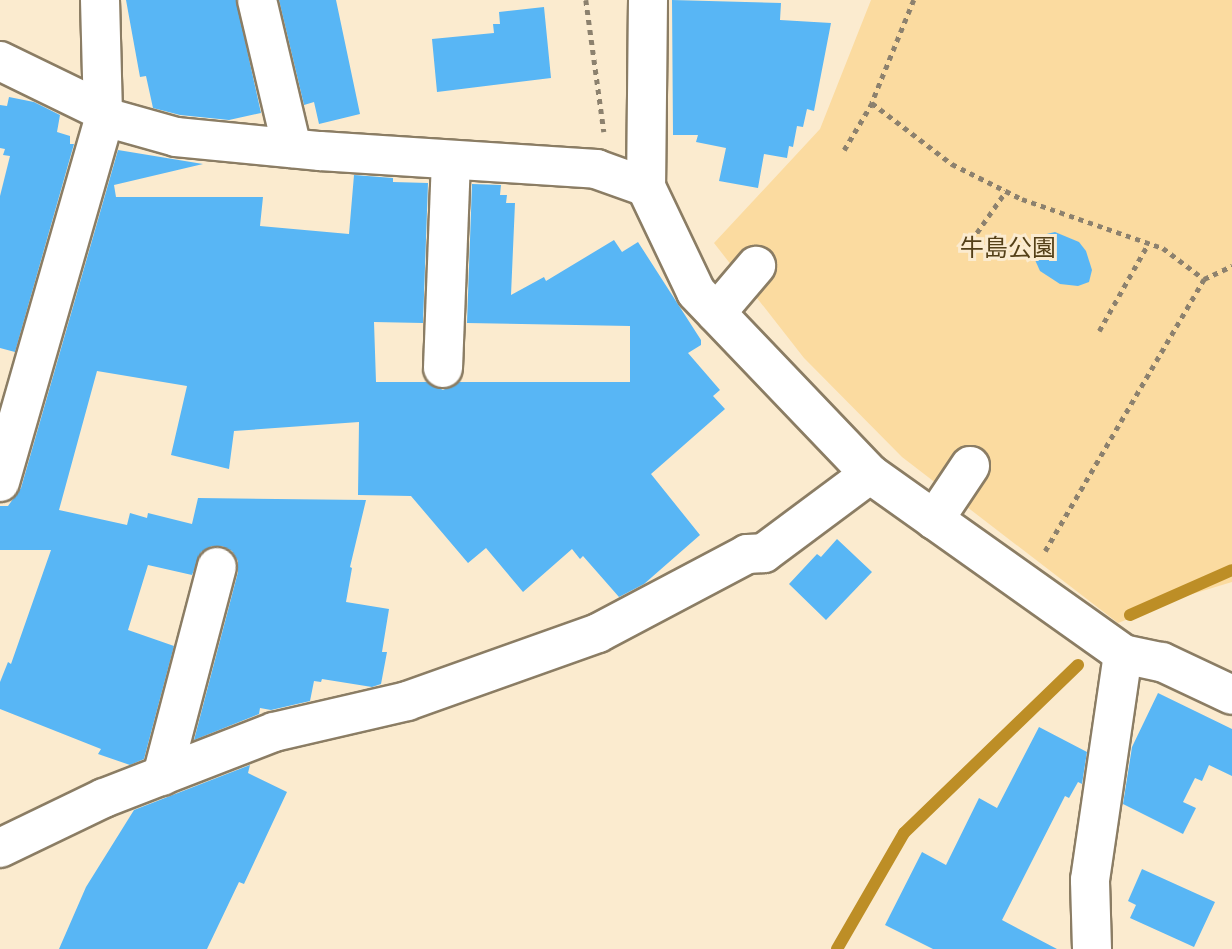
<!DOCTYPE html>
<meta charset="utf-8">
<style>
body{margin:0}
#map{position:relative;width:1232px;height:949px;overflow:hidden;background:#fbebcf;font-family:Commissioner,"Noto Sans JP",sans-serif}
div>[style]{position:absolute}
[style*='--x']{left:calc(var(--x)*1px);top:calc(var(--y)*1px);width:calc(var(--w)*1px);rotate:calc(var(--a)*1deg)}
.green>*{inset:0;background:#fbdba0}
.stream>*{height:12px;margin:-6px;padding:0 6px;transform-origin:6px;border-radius:6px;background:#bd8e26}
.building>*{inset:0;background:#58b6f5}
.path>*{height:4.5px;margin-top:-2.25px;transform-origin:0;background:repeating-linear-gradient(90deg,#8c816e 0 5px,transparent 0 10px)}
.roads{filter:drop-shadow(2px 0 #8b7d64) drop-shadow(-2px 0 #8b7d64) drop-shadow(0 2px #8b7d64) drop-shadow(0 -2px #8b7d64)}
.minor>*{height:38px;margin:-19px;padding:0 19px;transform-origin:19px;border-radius:19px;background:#fff}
span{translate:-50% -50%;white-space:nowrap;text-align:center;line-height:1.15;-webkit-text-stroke:6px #fbebcf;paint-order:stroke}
.park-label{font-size:24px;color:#544018}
</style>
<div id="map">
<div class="green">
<div style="clip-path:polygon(871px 0,1232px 0,1232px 582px,1189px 595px,1118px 623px,902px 457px,804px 358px,714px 243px,820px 129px)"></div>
</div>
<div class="stream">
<div style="--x:1130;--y:615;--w:111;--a:-23.8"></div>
<div style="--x:837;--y:949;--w:134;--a:-60"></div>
<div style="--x:904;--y:833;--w:242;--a:-44"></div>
</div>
<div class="building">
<div style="clip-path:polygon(126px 0,236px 0,261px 113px,229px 120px,180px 115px,153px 108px,146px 76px,140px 77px)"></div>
<div style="clip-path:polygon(279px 0,336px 0,360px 114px,319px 124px,314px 102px,304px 105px)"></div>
<div style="clip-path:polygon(672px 0,781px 3px,780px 20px,831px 23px,814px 111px,807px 109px,803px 127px,797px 126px,793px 147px,789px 146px,787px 158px,764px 154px,758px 188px,719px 181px,726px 148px,696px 142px,698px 135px,673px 135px)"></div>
<div style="clip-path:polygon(544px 7px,551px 78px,437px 92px,432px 39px,494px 33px,493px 24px,500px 24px,499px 12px)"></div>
<div style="clip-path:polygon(9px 97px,34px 102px,60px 115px,57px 132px,70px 136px,70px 144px,74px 144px,15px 352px,0 348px,0 196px,10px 156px,3px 155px,5px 149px,0 148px,0 105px,7px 106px)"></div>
<div style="clip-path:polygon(118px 150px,203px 164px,114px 185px,116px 197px,263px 197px,260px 226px,349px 234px,354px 175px,393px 178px,393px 182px,428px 183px,423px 323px,374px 322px,376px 382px,427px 382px,443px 390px,459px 382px,630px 382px,630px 326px,467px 323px,472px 184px,501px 185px,500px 195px,507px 195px,506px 203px,515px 203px,511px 295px,544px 277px,546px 281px,614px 240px,622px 252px,638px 242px,701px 340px,701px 345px,688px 353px,720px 390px,713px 396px,725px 409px,651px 474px,700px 535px,644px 584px,619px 597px,583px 556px,580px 559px,572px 549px,523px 592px,486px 548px,468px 563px,411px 496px,358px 495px,359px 422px,234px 431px,229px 469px,171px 455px,187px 386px,97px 371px,59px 510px,127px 525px,130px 513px,147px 518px,148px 513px,192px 524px,198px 498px,366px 500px,350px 567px,352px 568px,346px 602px,389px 609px,382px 652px,387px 652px,381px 684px,372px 687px,322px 679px,321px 682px,314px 681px,310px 701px,271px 710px,260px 708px,259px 714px,194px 740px,238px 572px,238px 561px,232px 551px,222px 546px,212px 546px,201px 552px,192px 575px,148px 565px,128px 630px,174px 646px,144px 759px,130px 765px,98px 754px,101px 749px,0 709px,0 682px,8px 662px,11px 664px,51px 550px,0 550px,0 506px,8px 506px,21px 488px)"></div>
<div style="clip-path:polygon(1055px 232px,1079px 242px,1086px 251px,1092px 270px,1089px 282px,1078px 286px,1060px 284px,1040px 271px,1031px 251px,1034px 237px)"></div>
<div style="clip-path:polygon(837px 539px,872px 572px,826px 620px,789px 584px,817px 554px,821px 557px)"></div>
<div style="clip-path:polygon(1158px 693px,1232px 729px,1232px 776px,1209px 765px,1202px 781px,1195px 778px,1183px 802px,1196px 808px,1183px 834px,1123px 804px,1132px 747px)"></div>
<div style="clip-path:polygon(1039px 727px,1087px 752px,1082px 784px,1078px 782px,1069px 798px,1065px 796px,1002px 920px,1057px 949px,933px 949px,885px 925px,922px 852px,946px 865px,979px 798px,997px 808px)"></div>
<div style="clip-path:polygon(250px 765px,248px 773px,287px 792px,244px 884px,239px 882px,207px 949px,59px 949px,86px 887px,134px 810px)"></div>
<div style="clip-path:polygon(1142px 869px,1215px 902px,1194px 947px,1130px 918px,1136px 905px,1128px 901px)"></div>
</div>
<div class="path">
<div style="--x:586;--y:0;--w:133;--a:82.2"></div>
<div style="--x:914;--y:0;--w:111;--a:112.2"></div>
<div style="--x:872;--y:103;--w:101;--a:37.3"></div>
<div style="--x:952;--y:164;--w:78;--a:26.6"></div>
<div style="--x:1022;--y:199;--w:149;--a:19.2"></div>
<div style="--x:1163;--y:248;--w:51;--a:37.1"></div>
<div style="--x:844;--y:150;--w:55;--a:-59.2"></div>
<div style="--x:971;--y:241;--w:61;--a:-55"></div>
<div style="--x:1099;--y:331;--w:100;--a:-60.6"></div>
<div style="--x:1045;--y:551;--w:315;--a:-59.7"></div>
<div style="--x:1204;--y:279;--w:31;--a:-25"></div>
</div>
<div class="roads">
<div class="minor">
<div style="--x:100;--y:0;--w:111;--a:88.5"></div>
<div style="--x:257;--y:0;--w:152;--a:76.7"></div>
<div style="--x:648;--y:0;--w:187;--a:90.6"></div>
<div style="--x:646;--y:187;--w:116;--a:64.5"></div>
<div style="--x:696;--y:292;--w:252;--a:46.3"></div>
<div style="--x:870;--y:474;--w:310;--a:35.4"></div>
<div style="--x:1123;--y:654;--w:40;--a:12"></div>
<div style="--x:1162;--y:662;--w:77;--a:25.2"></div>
<div style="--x:0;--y:61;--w:114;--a:25.9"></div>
<div style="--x:103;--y:111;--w:6;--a:72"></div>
<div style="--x:105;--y:117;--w:74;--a:15.7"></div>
<div style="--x:176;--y:137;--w:145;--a:5.6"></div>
<div style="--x:320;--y:151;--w:277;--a:3.7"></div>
<div style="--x:596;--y:169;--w:53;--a:19.8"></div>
<div style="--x:716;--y:313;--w:62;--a:-49.6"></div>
<div style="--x:443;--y:368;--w:208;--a:-87.8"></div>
<div style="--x:0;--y:482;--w:380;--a:-74"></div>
<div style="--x:934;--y:520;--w:65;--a:-56.3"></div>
<div style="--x:162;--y:776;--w:216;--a:-75.3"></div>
<div style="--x:0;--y:848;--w:115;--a:-25.7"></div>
<div style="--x:104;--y:798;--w:182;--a:-21.2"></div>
<div style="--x:274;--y:732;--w:137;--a:-13.1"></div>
<div style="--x:407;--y:701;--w:203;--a:-19.6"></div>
<div style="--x:598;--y:633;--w:169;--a:-27.9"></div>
<div style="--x:747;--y:554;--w:17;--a:-3"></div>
<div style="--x:764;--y:553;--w:132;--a:-36.7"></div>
<div style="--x:1092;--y:949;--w:69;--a:-91.7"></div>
<div style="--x:1090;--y:880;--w:228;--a:-81.7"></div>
</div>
</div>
<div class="park-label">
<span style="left:1008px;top:247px">牛島公園</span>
</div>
</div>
